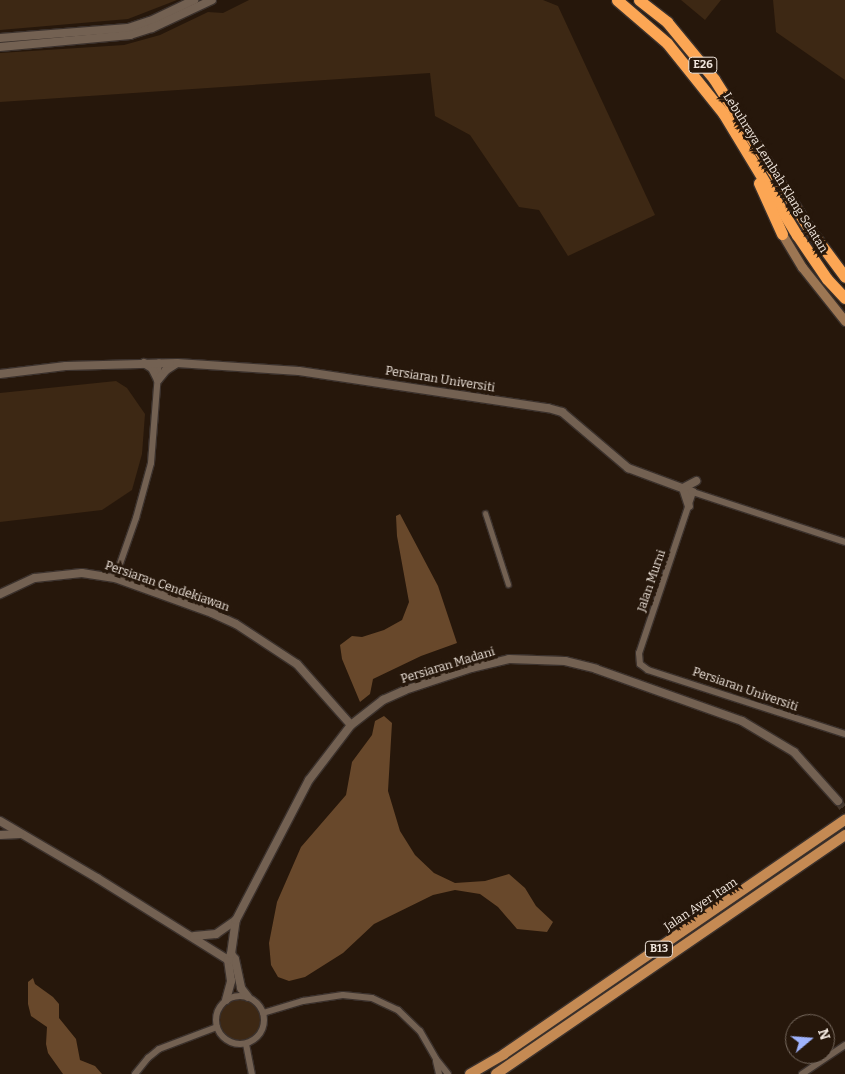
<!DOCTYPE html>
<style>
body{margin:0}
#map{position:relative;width:845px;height:1074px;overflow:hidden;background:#26170b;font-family:Bitter,serif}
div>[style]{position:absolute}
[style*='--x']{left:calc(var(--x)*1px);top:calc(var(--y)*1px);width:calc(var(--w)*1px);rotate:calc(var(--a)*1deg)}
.green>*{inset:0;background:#3d2814}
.round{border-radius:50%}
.water>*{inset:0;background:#68482b}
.tertiary-tunnel>*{height:8px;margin-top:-4px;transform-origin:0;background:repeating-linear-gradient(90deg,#44362b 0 8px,transparent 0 12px)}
.roads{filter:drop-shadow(1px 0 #3b312c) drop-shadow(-1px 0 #3b312c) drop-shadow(0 1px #3b312c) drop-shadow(0 -1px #3b312c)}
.pedestrian>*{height:5px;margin:-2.5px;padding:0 2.5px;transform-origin:2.5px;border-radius:2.5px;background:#736152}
.minor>*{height:6px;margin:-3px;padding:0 3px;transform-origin:3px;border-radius:3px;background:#736152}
.minor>.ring{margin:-3px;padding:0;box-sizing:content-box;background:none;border:6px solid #736152;border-radius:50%}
.tertiary>*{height:8px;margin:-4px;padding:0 4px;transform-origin:4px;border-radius:4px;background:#736152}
.secondary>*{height:9px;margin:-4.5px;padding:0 4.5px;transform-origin:4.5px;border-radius:4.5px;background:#9c7653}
.primary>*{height:10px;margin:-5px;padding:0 5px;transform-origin:5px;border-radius:5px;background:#c58a53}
.motorway>*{height:11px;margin:-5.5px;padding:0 5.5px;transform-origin:5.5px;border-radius:5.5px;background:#fca654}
span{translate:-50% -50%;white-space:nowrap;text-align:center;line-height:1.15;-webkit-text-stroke:5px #26170b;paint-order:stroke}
.shield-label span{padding:1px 4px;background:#26170b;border:1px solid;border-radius:4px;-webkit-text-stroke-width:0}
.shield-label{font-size:11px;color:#f1e7de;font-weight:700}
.street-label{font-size:12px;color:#f1e7de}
.north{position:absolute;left:785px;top:1014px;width:50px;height:50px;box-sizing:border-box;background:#26170b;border:1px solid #776a5f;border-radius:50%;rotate:72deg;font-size:14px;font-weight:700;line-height:20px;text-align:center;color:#f1e7de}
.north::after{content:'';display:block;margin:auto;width:18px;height:22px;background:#9fb3fd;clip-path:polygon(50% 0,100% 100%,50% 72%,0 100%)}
</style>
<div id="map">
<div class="green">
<div style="clip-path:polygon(0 0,177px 0,128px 19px,0 30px)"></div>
<div style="clip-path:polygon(249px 0,543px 0,558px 6px,655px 215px,568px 256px,539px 210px,519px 207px,470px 135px,435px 116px,430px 73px,0 102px,0 53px,124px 45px,160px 35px,208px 12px,223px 13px)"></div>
<div style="clip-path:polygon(681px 0,721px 0,705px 20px)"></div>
<div style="clip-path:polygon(773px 0,845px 0,845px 80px,776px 32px)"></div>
<div style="clip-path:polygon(116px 381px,127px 388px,145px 414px,142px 454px,132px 490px,102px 510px,0 522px,0 393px)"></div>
<div class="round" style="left:220px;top:999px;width:42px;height:42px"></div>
</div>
<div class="water">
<div style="clip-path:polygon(400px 514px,438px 586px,457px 643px,421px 656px,373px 679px,370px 694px,360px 702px,342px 659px,340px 645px,352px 636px,362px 637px,384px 630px,402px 620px,409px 602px,397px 536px,396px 516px)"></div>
<div style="clip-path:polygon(384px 716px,392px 723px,388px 791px,400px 831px,415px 855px,434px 873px,455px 883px,485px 881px,509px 874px,525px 888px,536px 906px,553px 922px,547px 932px,517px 929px,498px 907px,480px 894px,455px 890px,433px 895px,374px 924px,343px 953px,305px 977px,289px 981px,278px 977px,271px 965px,269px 943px,277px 902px,301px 847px,346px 795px,352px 762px,372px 735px,375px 721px)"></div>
<div style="clip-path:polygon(33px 978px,35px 984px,53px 997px,59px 1004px,59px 1018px,76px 1039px,80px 1060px,95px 1066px,102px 1074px,63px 1074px,48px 1053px,46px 1044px,47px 1027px,31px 1016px,28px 1004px,28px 982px)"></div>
</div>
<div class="tertiary-tunnel">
<div style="--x:838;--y:801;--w:12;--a:55"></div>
</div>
<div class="roads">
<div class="pedestrian">
<div style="--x:485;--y:513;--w:75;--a:72.1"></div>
</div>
<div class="minor">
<div style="--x:845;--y:542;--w:160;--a:-161.8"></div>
<div style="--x:693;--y:492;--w:170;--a:108.5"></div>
<div style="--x:639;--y:653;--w:11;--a:85"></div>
<div style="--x:640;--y:664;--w:10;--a:37"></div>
<div style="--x:648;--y:670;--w:207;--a:18"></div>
<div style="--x:115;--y:578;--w:64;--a:-70.7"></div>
<div style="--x:136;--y:518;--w:57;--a:-74.7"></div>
<div style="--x:151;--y:463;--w:101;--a:-85.5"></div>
<div class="ring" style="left:216px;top:996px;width:42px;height:42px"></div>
<div style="--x:263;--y:1013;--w:42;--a:-16.7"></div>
<div style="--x:303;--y:1001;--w:40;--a:-8.5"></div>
<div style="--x:343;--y:995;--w:29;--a:6"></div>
<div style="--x:372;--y:998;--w:29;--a:25"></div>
<div style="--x:398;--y:1010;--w:30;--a:44"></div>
<div style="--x:420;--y:1031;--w:32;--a:60"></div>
<div style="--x:436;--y:1059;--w:19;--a:51"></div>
<div style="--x:246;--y:1044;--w:31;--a:79"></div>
<div style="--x:436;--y:1061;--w:13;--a:77"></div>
<div style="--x:135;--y:1074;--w:21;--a:-51"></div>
<div style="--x:148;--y:1058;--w:14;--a:-39"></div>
<div style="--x:159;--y:1049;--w:62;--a:-20.8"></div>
<div style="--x:802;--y:1074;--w:52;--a:-34"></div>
</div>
<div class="tertiary">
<div style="--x:0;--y:38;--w:128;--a:-4.5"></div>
<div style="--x:128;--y:28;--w:23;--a:-18"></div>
<div style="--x:150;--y:21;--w:49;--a:-25.5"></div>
<div style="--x:0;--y:47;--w:131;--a:-5.3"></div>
<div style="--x:130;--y:35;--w:23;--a:-18"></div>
<div style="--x:152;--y:28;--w:66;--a:-25"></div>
<div style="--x:144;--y:363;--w:9;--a:32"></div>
<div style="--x:152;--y:368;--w:13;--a:63"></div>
<div style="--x:158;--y:380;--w:13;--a:-51"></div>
<div style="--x:166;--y:370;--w:13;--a:-32"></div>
<div style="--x:0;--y:374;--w:66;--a:-6.9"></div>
<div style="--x:66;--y:366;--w:111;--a:-1.5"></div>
<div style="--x:177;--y:363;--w:122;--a:3.8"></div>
<div style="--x:299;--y:371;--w:252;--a:8.5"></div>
<div style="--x:548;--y:408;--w:15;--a:16"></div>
<div style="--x:562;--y:412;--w:87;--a:40.3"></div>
<div style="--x:628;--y:468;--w:69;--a:20.3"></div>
<div style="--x:683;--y:488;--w:19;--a:72"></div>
<div style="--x:683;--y:488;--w:15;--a:-28"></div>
<div style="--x:0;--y:594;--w:38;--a:-25"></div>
<div style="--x:35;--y:578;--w:47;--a:-6.1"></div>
<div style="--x:82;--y:573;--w:33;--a:9"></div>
<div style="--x:115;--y:578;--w:103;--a:19.8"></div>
<div style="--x:212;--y:613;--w:26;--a:25"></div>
<div style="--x:236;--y:624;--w:73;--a:33.3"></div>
<div style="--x:297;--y:664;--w:81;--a:48.5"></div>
<div style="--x:0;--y:821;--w:113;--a:30.4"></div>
<div style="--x:97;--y:878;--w:155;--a:32"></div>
<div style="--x:228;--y:960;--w:3;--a:-18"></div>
<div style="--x:0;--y:835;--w:20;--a:-3"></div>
<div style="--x:194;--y:936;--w:22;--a:-5"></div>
<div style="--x:216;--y:934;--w:24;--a:-35"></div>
<div style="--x:231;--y:954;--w:6;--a:51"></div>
<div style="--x:235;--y:959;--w:30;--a:78"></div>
<div style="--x:241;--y:988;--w:11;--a:52"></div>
<div style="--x:226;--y:1000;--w:20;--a:-75"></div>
<div style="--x:231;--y:981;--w:21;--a:-98"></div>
<div style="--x:228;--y:960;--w:7;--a:-63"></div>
<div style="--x:231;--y:954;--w:34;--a:-82"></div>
<div style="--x:236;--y:920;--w:158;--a:-62.5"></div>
<div style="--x:309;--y:780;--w:69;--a:-52.6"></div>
<div style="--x:351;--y:725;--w:41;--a:-38"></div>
<div style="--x:383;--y:700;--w:24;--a:-24"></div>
<div style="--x:405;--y:690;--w:70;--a:-18.4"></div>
<div style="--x:471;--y:668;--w:39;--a:-13"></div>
<div style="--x:509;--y:659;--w:56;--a:2"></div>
<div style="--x:565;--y:661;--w:32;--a:14"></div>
<div style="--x:596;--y:669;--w:155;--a:19.6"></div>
<div style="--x:742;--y:721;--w:61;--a:30.8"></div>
<div style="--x:794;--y:752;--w:66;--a:48.1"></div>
</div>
<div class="secondary">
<div style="--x:782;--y:234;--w:39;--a:59"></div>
<div style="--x:802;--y:267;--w:69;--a:51.5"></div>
</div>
<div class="primary">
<div style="--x:470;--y:1074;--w:39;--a:-30"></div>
<div style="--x:504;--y:1054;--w:414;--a:-34.5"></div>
<div style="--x:496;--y:1074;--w:423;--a:-34.4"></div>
</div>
<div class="motorway">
<div style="--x:617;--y:0;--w:66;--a:40.7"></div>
<div style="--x:667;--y:43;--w:90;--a:51.3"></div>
<div style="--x:723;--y:113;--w:143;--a:58.8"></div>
<div style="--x:797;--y:235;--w:53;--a:55.7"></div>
<div style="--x:827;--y:279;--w:26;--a:47"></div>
<div style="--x:639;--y:0;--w:36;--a:38"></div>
<div style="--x:667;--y:22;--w:74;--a:50.5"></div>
<div style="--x:714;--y:79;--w:175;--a:57.6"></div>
<div style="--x:808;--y:227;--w:62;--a:53.5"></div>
<div style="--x:759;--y:183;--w:56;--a:65.7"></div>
</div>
</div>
<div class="shield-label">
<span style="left:703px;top:65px">E26</span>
<span style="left:659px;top:949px">B13</span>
</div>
<div class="street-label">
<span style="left:775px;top:173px;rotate:58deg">Lebuhraya Lembah Klang Selatan</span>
<span style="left:440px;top:380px;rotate:9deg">Persiaran Universiti</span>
<span style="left:652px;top:581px;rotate:-71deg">Jalan Murni</span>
<span style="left:167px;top:587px;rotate:19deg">Persiaran Cendekiawan</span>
<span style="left:448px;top:666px;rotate:-17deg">Persiaran Madani</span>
<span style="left:745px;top:690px;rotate:19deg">Persiaran Universiti</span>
<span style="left:701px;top:905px;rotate:-34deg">Jalan Ayer Itam</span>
</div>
<div class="north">N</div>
</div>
